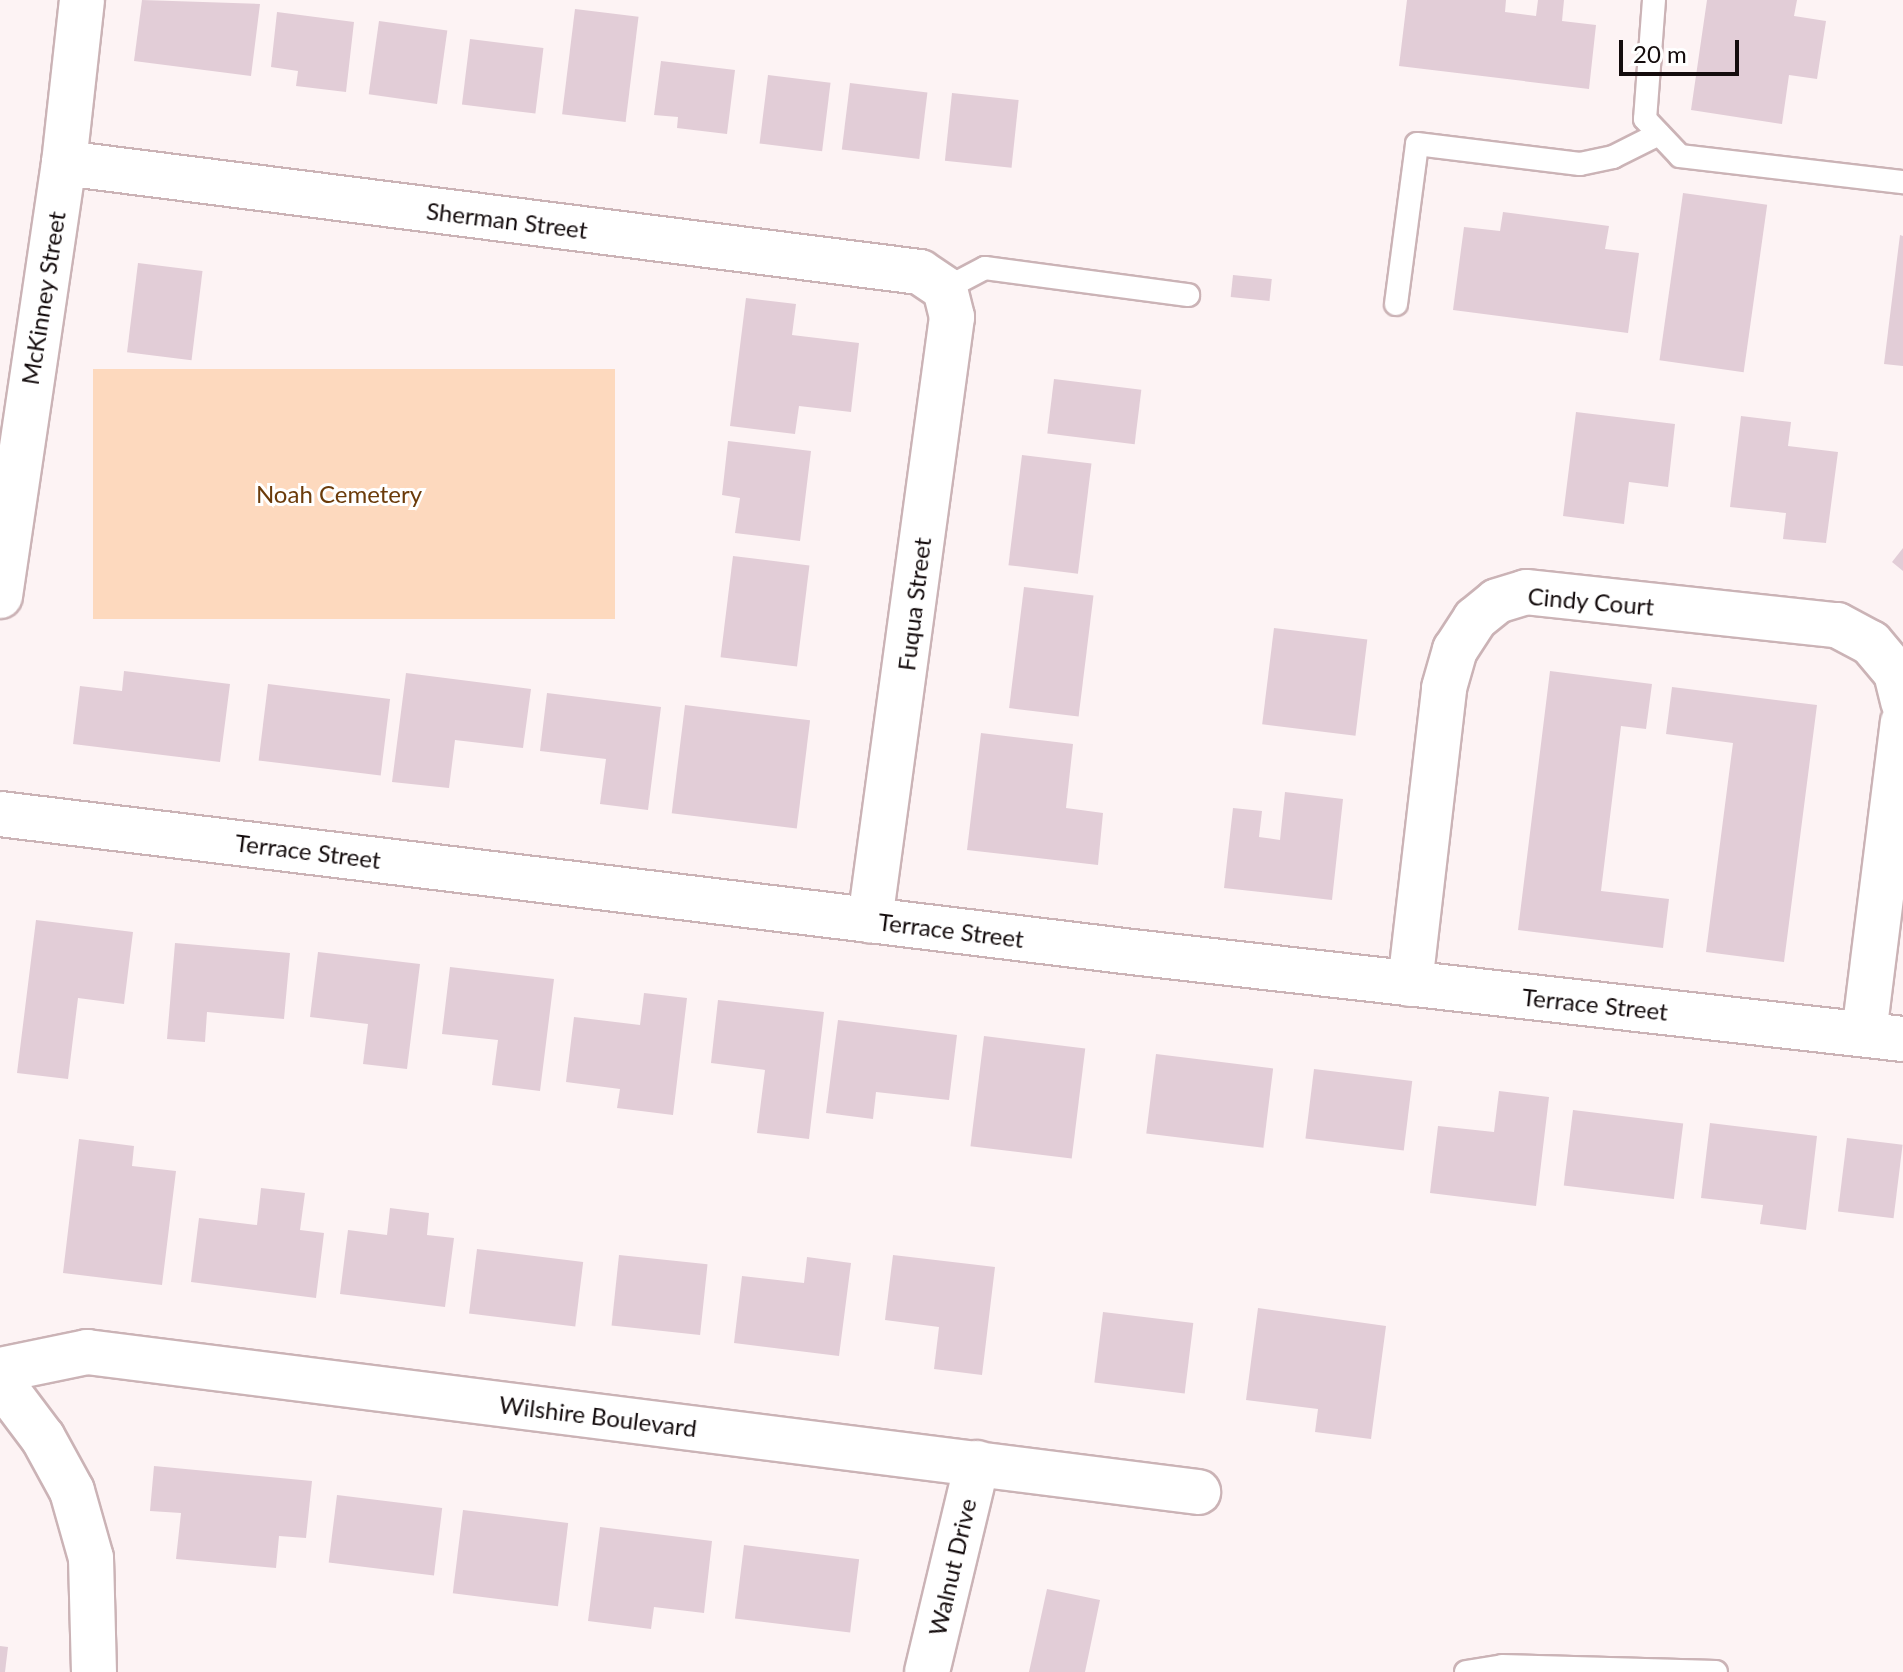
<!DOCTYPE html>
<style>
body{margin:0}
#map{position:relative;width:1903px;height:1672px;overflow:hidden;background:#fdf3f4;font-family:Lato,sans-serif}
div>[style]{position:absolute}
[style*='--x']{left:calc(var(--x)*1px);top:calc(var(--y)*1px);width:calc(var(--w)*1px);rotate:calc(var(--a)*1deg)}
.green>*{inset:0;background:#fdd9be;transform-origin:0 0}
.building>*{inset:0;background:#e2cdd7;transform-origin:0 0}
.roads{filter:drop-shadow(2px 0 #cbb3b6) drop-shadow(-2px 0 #cbb3b6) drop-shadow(0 2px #cbb3b6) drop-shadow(0 -2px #cbb3b6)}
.lane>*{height:22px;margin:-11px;padding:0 11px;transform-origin:11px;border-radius:11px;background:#fff}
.street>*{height:44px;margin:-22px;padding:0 22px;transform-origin:22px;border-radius:22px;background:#fff}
span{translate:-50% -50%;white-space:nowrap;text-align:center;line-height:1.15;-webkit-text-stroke:6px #fff;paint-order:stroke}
.street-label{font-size:24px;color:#140c0d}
.park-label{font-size:24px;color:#6b3b0a}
.scale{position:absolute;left:1619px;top:40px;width:120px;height:36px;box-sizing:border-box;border:4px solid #140c0d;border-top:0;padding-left:10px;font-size:24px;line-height:28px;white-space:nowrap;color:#140c0d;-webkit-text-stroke:6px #fff;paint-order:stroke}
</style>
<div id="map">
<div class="green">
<div style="left:93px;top:369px;width:522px;height:250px"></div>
</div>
<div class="building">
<div style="clip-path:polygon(142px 0,260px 4px,251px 76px,134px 61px)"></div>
<div style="clip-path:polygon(1407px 0,1506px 0,1505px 12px,1536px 16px,1538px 0,1564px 0,1562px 21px,1596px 25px,1589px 89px,1399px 66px)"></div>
<div style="clip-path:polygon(1707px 0,1797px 0,1794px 16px,1826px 21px,1817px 79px,1789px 75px,1782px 124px,1691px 110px)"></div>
<div style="left:575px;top:9px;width:64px;height:106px;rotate:7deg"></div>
<div style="clip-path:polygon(277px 12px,354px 22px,346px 92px,296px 86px,298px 71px,271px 67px)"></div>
<div style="left:379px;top:21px;width:69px;height:74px;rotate:8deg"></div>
<div style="left:470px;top:39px;width:74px;height:66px;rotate:7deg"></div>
<div style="clip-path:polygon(661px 61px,735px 70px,727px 134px,677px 128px,678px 117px,654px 115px)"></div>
<div style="left:768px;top:75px;width:63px;height:69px;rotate:7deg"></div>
<div style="left:850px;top:83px;width:78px;height:67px;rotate:7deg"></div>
<div style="left:952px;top:93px;width:67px;height:68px;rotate:6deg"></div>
<div style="left:1683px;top:193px;width:85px;height:169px;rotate:8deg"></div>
<div style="clip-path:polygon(1503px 212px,1609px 226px,1605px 249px,1639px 253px,1628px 333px,1453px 310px,1464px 227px,1500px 231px)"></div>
<div style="clip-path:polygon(1900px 235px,1903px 236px,1903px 366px,1884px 364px)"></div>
<div style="left:138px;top:263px;width:65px;height:90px;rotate:7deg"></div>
<div style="left:1233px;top:275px;width:39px;height:22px;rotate:6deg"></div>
<div style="clip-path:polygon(746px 298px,796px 304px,792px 335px,859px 343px,851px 412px,799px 406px,795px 434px,730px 426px)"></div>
<div style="left:1054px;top:379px;width:88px;height:55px;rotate:7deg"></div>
<div style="clip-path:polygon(1576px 412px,1675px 424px,1668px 487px,1629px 482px,1624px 524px,1563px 516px)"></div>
<div style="clip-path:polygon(1741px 416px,1791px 422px,1788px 446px,1838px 452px,1826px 543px,1783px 539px,1786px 513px,1730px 507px)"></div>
<div style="clip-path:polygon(728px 441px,811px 451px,800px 541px,735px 533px,740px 498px,722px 495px)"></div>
<div style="left:1022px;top:455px;width:70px;height:111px;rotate:7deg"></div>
<div style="clip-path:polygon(1903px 548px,1903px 571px,1892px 562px)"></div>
<div style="left:733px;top:556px;width:77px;height:102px;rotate:7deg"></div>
<div style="left:1024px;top:587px;width:70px;height:122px;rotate:7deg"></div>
<div style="left:1274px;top:628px;width:94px;height:97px;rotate:7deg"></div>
<div style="clip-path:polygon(124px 671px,230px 684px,220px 762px,73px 744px,80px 686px,122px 691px)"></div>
<div style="clip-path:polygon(1550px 671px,1652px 684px,1646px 729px,1621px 726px,1601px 891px,1669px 899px,1663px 948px,1518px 930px)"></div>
<div style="clip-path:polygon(406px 673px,531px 689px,523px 748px,455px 740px,449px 788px,392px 782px)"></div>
<div style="left:268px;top:684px;width:123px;height:77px;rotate:7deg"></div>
<div style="clip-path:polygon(1672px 687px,1817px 705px,1784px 962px,1706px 952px,1733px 743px,1666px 734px)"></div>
<div style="clip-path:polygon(547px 693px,661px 707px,648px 810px,600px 804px,606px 759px,540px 751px)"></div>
<div style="left:685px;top:705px;width:126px;height:109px;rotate:7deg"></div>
<div style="clip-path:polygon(981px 733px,1073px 744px,1066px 808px,1103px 813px,1098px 865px,967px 850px)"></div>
<div style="clip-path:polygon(1285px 792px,1343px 799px,1332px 900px,1224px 888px,1233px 808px,1262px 811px,1259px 837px,1280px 840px)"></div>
<div style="clip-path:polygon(36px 920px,133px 932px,124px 1004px,78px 998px,68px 1079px,17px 1073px)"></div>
<div style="clip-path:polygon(175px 943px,290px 953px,284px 1019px,207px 1012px,205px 1042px,167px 1039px)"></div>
<div style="clip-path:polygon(318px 952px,420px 964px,407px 1069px,363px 1064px,368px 1024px,310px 1017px)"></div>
<div style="clip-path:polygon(450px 967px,554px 979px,540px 1091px,492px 1085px,498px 1040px,442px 1034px)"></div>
<div style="clip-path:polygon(644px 993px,687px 998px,673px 1115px,617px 1108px,620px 1089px,566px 1082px,574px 1017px,640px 1025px)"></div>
<div style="clip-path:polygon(718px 1000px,824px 1012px,809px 1139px,757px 1133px,765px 1070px,711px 1063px)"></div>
<div style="clip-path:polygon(838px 1020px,957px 1035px,949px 1100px,876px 1092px,873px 1119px,826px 1113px)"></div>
<div style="left:984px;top:1036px;width:102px;height:111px;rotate:7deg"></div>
<div style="left:1156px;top:1054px;width:118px;height:80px;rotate:7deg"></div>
<div style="left:1314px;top:1069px;width:99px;height:70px;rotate:7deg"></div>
<div style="clip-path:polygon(1499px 1091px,1549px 1097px,1536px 1206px,1430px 1193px,1438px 1126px,1494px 1132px)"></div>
<div style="left:1573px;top:1110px;width:111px;height:76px;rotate:7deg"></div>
<div style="clip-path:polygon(1710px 1123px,1817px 1136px,1806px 1230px,1760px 1224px,1763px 1205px,1701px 1198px)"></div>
<div style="left:1847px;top:1138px;width:56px;height:74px;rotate:7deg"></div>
<div style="clip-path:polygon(79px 1139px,134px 1146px,132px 1166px,176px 1171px,162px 1285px,63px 1273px)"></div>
<div style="clip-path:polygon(261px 1188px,305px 1193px,300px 1230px,324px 1233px,316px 1298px,191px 1282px,199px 1218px,257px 1225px)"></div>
<div style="clip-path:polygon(390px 1208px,429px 1213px,427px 1235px,454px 1238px,445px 1307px,340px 1294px,348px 1230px,387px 1235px)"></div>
<div style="left:477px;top:1249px;width:107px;height:65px;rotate:7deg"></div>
<div style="left:619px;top:1255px;width:89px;height:71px;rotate:6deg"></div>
<div style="clip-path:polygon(893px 1255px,995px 1267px,982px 1375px,934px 1369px,939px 1327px,885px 1320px)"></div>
<div style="clip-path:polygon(807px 1257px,851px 1263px,839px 1356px,734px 1343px,742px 1276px,804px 1283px)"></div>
<div style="clip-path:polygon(1258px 1308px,1386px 1326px,1371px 1439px,1315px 1432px,1318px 1409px,1246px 1400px)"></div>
<div style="left:1103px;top:1312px;width:91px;height:71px;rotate:7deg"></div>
<div style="clip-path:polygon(154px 1466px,312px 1481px,306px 1538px,279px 1536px,276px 1568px,176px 1559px,181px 1513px,150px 1511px)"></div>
<div style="left:337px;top:1495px;width:106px;height:68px;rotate:7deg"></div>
<div style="left:463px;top:1510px;width:106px;height:84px;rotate:7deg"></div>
<div style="clip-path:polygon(600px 1527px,712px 1541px,704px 1613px,654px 1607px,651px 1629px,588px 1621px)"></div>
<div style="left:744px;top:1545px;width:116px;height:74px;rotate:7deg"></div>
<div style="clip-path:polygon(1047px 1589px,1100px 1600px,1085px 1672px,1029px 1672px)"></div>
<div style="clip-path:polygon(0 1646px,8px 1647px,5px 1672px,0 1672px)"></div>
</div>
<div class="roads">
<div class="lane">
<div style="--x:1654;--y:0;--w:119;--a:94.3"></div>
<div style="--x:1645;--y:119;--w:51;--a:46.6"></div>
<div style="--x:1680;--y:156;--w:225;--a:6.7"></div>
<div style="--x:945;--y:289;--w:45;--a:-27.7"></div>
<div style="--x:985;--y:268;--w:205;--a:7.6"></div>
<div style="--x:1396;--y:304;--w:161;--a:-82.5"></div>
<div style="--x:1417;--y:144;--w:164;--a:7"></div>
<div style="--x:1580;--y:164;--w:34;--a:-12"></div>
<div style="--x:1613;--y:157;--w:51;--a:-26.6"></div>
<div style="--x:1466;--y:1672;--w:36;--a:-9"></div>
<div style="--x:1502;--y:1666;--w:214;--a:1.6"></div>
</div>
<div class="street">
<div style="--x:64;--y:163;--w:863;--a:7.26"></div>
<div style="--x:920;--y:272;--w:30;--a:34"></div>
<div style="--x:945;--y:289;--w:29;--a:76"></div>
<div style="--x:952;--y:317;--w:609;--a:97.74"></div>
<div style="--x:0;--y:596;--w:438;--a:-81.6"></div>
<div style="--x:64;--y:163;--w:164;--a:-83.7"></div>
<div style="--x:0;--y:814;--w:1149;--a:6.95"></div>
<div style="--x:1141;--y:953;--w:767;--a:6.44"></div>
<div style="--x:1410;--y:984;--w:298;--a:-83.4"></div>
<div style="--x:1444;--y:688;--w:40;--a:-74"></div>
<div style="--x:1455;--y:650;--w:37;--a:-57"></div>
<div style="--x:1475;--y:619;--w:28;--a:-39"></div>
<div style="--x:1497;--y:601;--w:30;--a:-17"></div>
<div style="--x:1526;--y:592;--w:313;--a:6.1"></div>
<div style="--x:1837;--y:625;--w:38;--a:28"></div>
<div style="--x:1871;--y:643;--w:39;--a:50"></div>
<div style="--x:1896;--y:673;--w:30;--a:76"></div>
<div style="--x:1864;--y:1034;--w:314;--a:-82.9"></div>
<div style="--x:0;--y:1370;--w:89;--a:-11.7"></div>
<div style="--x:87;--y:1352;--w:1120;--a:7.18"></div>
<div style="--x:0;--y:1381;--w:71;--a:53"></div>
<div style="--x:43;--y:1438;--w:60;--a:61.3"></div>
<div style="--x:72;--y:1491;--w:70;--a:74.2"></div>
<div style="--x:91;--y:1558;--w:114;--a:88.5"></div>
<div style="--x:927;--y:1672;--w:215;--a:-76.5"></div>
</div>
</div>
<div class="street-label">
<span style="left:507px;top:220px;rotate:7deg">Sherman Street</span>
<span style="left:43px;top:298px;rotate:-81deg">McKinney Street</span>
<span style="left:1591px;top:601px;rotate:5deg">Cindy Court</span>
<span style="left:914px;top:604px;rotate:-83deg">Fuqua Street</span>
<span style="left:308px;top:851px;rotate:7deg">Terrace Street</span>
<span style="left:951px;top:930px;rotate:7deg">Terrace Street</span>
<span style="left:1595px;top:1004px;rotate:6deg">Terrace Street</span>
<span style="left:598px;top:1416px;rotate:7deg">Wilshire Boulevard</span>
<span style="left:952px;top:1567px;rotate:-77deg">Walnut Drive</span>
</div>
<div class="park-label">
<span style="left:339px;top:494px">Noah Cemetery</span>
</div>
<div class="scale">20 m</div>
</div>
